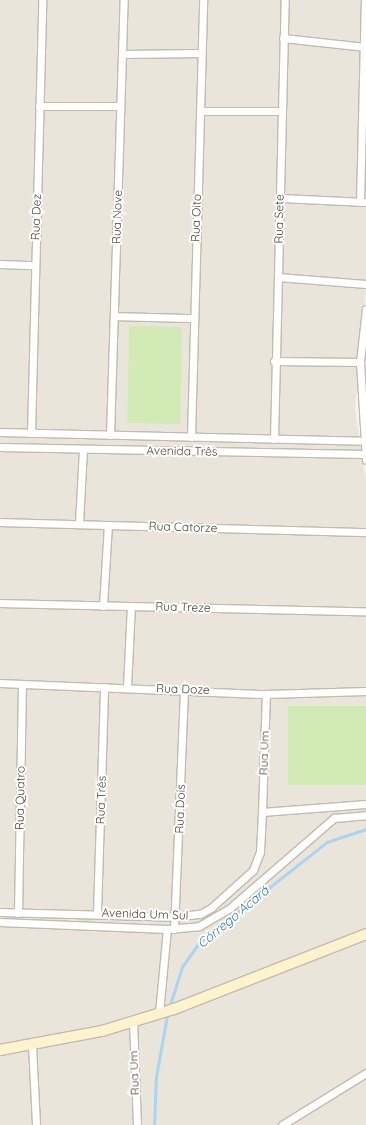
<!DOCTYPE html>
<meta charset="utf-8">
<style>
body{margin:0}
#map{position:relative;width:366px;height:1125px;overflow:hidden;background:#f6f3ec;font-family:Quicksand,sans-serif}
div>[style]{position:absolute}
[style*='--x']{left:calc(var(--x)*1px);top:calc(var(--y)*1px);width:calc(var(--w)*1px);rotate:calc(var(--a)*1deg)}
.residential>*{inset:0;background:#eae5da}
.green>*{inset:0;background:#d2eab5;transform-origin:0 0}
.stream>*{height:2.5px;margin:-1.25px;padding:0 1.25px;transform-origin:1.25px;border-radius:1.25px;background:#a9d4f2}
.roads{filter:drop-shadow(1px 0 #c2bbae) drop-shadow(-1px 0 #c2bbae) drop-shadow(0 1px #c2bbae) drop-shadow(0 -1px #c2bbae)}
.street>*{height:7px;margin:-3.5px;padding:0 3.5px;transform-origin:3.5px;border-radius:3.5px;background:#fff}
.secondary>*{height:10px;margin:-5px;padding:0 5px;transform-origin:5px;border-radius:5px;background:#fff3cd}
span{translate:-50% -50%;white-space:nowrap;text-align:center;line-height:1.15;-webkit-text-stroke:4px #fff;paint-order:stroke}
.street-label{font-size:12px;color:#4b4439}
.water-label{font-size:13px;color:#2e7ab2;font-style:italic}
</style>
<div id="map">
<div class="residential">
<div style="clip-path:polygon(0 0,366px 0,366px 288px,355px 409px,366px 481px,366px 1125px,0 1125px)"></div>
</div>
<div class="green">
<div style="left:129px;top:326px;width:53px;height:97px;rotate:1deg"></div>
<div style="left:366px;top:706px;width:79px;height:78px;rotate:90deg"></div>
</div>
<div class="stream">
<div style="--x:169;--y:1008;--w:43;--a:-72.4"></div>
<div style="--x:182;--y:967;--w:29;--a:-55"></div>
<div style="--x:199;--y:943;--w:163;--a:-38.3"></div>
<div style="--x:327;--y:842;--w:41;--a:-18.4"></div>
<div style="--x:154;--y:1125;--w:48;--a:-87.6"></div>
<div style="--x:156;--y:1077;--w:63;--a:-79.9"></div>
</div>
<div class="roads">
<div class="street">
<div style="--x:283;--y:38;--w:83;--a:6.2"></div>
<div style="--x:122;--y:54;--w:79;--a:-0.7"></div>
<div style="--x:39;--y:106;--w:81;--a:0"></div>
<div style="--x:200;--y:111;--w:80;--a:0"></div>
<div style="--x:280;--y:198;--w:86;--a:2.7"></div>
<div style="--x:360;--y:202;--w:202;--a:-88.6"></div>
<div style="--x:0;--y:264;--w:35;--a:2"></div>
<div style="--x:278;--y:277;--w:88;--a:4.5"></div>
<div style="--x:366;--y:309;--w:53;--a:96.5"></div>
<div style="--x:360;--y:362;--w:98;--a:86.5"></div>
<div style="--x:115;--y:316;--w:78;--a:1.5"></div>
<div style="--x:274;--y:361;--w:86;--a:0.7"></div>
<div style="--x:0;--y:432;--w:363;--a:1.4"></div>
<div style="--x:31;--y:433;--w:433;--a:-88.5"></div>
<div style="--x:110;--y:435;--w:435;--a:-88.2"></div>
<div style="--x:191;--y:437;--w:437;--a:-88.4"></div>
<div style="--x:274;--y:439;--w:439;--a:-88.6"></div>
<div style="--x:0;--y:447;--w:365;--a:1.1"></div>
<div style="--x:0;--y:522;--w:366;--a:1.6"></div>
<div style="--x:79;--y:523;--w:74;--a:-86.9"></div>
<div style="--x:0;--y:603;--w:366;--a:1.3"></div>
<div style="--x:103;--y:606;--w:81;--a:-86.5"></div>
<div style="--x:0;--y:683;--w:266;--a:2.4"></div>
<div style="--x:266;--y:694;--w:100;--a:-1.7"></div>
<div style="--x:127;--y:687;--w:81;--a:-87.2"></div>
<div style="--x:262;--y:812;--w:118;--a:-88.1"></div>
<div style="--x:0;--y:912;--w:174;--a:1.6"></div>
<div style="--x:174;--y:917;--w:26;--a:-7"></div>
<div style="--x:200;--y:914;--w:13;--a:-29"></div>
<div style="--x:211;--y:908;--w:57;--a:-42.1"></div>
<div style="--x:253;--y:870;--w:19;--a:-69"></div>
<div style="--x:260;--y:852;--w:40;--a:-87.1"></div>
<div style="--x:262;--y:812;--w:104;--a:-4.4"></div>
<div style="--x:18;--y:913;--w:229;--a:-89"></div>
<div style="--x:97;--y:913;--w:226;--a:-88.2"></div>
<div style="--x:0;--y:922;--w:167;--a:2.4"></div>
<div style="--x:167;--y:929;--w:32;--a:-5"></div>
<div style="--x:199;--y:926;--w:36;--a:-30"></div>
<div style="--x:230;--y:908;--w:138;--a:-40.9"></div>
<div style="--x:334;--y:818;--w:32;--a:-5"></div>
<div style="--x:174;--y:929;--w:241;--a:-87.6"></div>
<div style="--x:159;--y:1013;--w:84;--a:-84.6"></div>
<div style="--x:133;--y:1021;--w:104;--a:87.8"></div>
<div style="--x:32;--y:1045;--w:80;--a:87.1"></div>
<div style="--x:282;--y:1125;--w:99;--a:-31.8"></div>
</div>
<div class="secondary">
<div style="--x:0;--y:1050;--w:104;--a:-10.6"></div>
<div style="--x:102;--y:1031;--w:75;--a:-17"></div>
<div style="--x:174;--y:1009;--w:206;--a:-21.3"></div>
</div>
</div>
<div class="street-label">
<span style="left:36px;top:217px;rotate:-88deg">Rua Dez</span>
<span style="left:117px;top:217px;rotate:-88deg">Rua Nove</span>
<span style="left:196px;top:218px;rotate:-88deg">Rua Oito</span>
<span style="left:279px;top:219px;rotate:-89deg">Rua Sete</span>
<span style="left:182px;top:451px;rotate:1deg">Avenida Três</span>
<span style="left:183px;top:527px;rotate:2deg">Rua Catorze</span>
<span style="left:183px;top:607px;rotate:2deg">Rua Treze</span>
<span style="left:183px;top:689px;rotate:2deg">Rua Doze</span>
<span style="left:264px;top:753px;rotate:-88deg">Rua Um</span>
<span style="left:20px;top:798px;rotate:-89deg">Rua Quatro</span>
<span style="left:101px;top:800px;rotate:-88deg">Rua Três</span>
<span style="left:180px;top:809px;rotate:-88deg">Rua Dois</span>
<span style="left:145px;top:914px;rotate:2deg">Avenida Um Sul</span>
<span style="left:134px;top:1073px;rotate:-92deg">Rua Um</span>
</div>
<div class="water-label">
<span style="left:233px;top:917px;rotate:-40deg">Córrego Acará</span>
</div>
</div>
